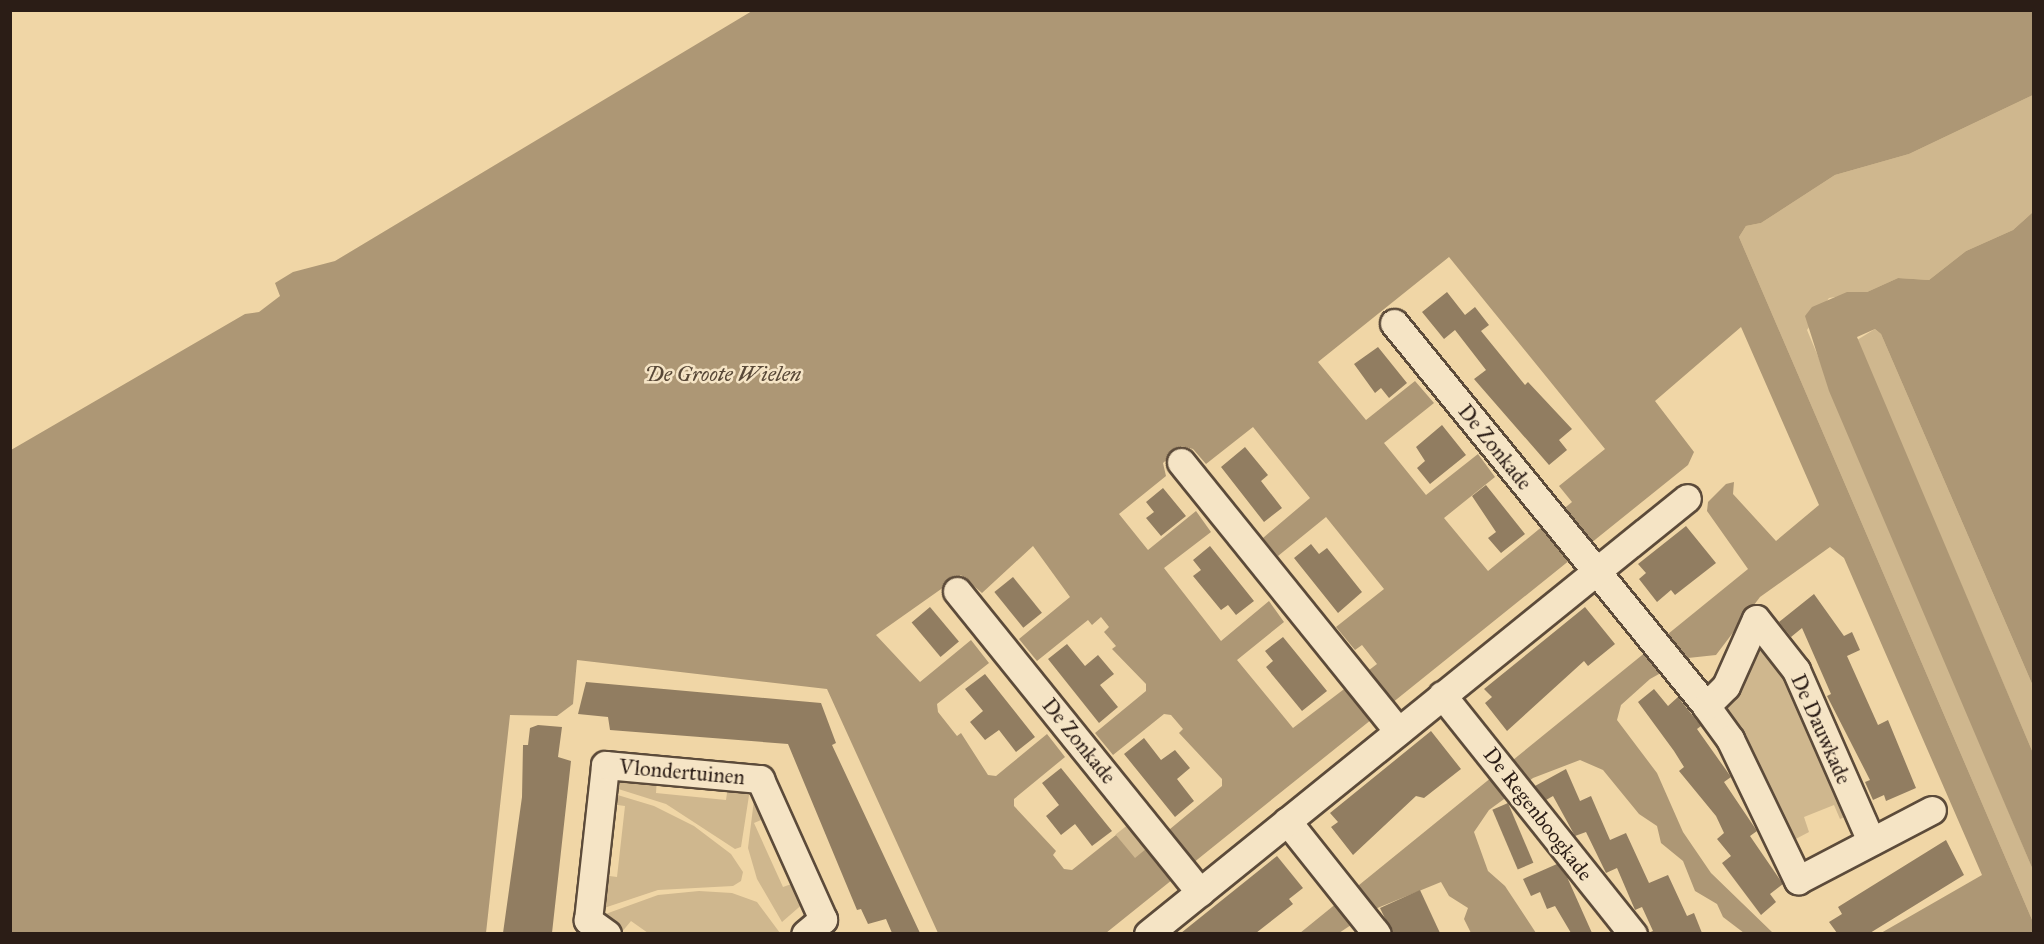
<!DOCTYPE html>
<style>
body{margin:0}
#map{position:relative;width:2044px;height:944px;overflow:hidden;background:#f0d6a6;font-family:"IM FELL Great Primer",serif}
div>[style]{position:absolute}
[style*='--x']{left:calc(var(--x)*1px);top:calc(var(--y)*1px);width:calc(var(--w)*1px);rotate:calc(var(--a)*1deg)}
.green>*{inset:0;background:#cfb78e;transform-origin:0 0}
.water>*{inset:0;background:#ad9775}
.building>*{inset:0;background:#917d61;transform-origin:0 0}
.roads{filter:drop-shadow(2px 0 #5c4b3a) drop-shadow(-2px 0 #5c4b3a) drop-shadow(0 2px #5c4b3a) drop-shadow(0 -2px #5c4b3a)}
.minor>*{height:27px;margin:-13.5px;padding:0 13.5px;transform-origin:13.5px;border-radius:13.5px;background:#f5e4c5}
span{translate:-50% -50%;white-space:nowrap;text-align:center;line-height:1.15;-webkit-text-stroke:5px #f5e4c5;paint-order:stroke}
.street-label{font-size:21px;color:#2b1d16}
.water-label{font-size:22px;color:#584837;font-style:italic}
.frame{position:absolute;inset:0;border:12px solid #2b1d16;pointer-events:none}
</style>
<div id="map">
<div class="green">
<div style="clip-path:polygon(2033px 95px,2033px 212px,2013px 230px,1966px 251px,1929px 280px,1898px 278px,1867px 292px,1829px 298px,1807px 330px,2033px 870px,2033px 922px,1739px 237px,1746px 226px,1761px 223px,1835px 175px,1909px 154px)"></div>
<div style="clip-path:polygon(1875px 329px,1881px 334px,2033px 686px,2033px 753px,1857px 340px)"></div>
<div style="clip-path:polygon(1751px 638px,1771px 651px,1789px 675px,1851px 814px,1840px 819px,1834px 805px,1804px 817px,1809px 832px,1790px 842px,1718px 701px)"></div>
<div style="clip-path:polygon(618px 778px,657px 778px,656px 793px,726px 800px,728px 786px,750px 789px,741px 847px,735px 849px,666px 804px,612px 787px)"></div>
<div style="clip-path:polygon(755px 792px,768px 817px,754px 823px,783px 887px,797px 882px,805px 902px,782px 922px,757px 879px,748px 848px)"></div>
<div style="clip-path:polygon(611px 793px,654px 806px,694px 826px,731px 854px,743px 872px,741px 881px,733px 886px,658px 890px,598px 910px,602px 875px,617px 877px,625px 806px,610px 804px)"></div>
<div style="left:1129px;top:824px;width:31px;height:17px;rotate:52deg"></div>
<div style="clip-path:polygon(699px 891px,732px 893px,757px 902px,780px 933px,648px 933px,631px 921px,621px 933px,600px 916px,658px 895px)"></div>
</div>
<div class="water">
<div style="clip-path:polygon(evenodd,752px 11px,2033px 11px,2033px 95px,1909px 154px,1835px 175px,1761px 223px,1746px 226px,1739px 237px,2033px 922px,2033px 933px,1881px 933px,1982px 875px,1844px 558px,1830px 547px,1760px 597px,1716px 655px,1688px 658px,1650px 679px,1621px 705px,1617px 720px,1657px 773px,1683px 832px,1711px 873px,1773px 933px,1744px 933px,1723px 917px,1717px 904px,1695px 891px,1683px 861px,1661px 843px,1657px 826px,1639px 814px,1603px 770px,1580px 760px,1533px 778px,1489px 810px,1474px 832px,1488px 871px,1505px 886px,1536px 933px,1471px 933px,1464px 919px,1468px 908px,1449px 896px,1441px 882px,1375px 909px,1339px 933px,1300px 933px,1748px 569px,1707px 511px,1708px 502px,1726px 484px,1734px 482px,1733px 494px,1776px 541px,1819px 505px,1741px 327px,1655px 401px,1694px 452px,1688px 465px,1106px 933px,938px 933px,827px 689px,577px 660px,573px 704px,557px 716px,510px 715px,486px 933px,11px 934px,11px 450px,245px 314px,259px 312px,280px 296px,275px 283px,293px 272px,335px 261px,752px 11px,1449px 257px,1605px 449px,1559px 486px,1572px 502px,1488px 571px,1444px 518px,1495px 477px,1478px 454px,1426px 495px,1384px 443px,1434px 403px,1415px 381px,1366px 420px,1318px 362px,1449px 257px,752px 11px,1253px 427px,1310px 498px,1263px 538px,1278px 556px,1326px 517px,1384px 589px,1336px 627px,1355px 650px,1362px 645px,1377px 664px,1293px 728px,1237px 660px,1284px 622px,1269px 601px,1221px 641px,1164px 568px,1211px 532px,1196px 511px,1148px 550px,1119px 514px,1166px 476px,1163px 463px,1182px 446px,1193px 449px,1206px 464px,1253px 427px,752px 11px,1033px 546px,1070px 597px,1019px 639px,1037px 661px,1088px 620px,1092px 625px,1101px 617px,1109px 627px,1104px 632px,1116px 646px,1112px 649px,1146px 684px,1146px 691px,1095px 733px,1113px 755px,1164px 714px,1171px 715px,1183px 729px,1179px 733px,1222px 779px,1222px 786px,1135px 858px,1116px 835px,1072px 870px,1064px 869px,1053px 855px,1056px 851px,1014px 806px,1014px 799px,1065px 757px,1047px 734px,996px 776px,988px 775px,961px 733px,957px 736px,938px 712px,937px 704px,989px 663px,971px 640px,920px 682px,876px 635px,961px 575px,982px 593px,1033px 546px)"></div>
<div style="clip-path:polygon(2033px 212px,2033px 686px,1881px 334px,1875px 329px,1857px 337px,2033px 753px,2033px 870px,1829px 391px,1805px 316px,1812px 307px,1847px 292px,1867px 292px,1898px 278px,1929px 280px,1966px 251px,2013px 230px)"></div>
</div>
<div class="building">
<div style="clip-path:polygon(1447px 292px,1465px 315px,1475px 307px,1489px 325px,1481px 331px,1525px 385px,1528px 382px,1572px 429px,1559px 440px,1567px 450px,1549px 465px,1474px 379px,1486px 370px,1455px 330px,1444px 339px,1422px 312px)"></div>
<div style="clip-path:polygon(1378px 347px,1407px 383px,1389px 398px,1381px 388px,1375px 393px,1354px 364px)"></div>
<div style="clip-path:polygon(1442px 425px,1466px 455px,1430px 484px,1417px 468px,1425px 461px,1416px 447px)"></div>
<div style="clip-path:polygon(1245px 447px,1268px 475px,1261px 481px,1282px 508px,1264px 522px,1221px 467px)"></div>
<div style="clip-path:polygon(1486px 485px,1525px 534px,1501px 553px,1488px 538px,1496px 532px,1472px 496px)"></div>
<div style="clip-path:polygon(1163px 488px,1186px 516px,1161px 536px,1146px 518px,1154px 512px,1146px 502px)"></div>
<div style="clip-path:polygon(1686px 526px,1716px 563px,1675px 595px,1671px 590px,1657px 602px,1639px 579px,1646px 573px,1638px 564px)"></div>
<div style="clip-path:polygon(1311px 544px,1319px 554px,1327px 548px,1362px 592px,1338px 613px,1294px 558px)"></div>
<div style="clip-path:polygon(1210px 546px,1254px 601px,1236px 615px,1228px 605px,1221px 610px,1193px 576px,1201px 570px,1193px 560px)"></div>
<div style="left:1013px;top:577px;width:46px;height:24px;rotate:51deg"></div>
<div style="clip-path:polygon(1814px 594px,1844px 636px,1852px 632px,1860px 650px,1847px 656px,1878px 725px,1888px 720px,1916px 788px,1886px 801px,1884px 795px,1873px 800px,1865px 782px,1870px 780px,1827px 696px,1831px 694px,1802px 628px,1791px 637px,1779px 622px)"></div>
<div style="left:930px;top:607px;width:45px;height:24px;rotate:50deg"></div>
<div style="clip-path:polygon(1585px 607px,1615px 644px,1588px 666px,1584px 661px,1507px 731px,1485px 703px,1492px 697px,1484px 689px)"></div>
<div style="clip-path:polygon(1283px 637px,1327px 691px,1302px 711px,1266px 667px,1273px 661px,1265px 651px)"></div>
<div style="clip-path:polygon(1067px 644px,1085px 666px,1098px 655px,1114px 674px,1100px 685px,1118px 707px,1099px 723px,1048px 659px)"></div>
<div style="clip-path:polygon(985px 674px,1035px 737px,1016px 752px,999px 730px,985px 740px,970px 722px,983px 711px,965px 689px)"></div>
<div style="clip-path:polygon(586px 682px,821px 703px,836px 743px,832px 745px,920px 933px,892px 933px,886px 919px,868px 924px,861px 909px,857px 910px,788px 744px,610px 730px,608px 717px,578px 714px)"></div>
<div style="clip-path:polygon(1654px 689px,1668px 706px,1678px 697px,1701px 726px,1697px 729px,1731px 777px,1724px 782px,1757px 831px,1750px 836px,1783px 884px,1770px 894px,1776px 902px,1761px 915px,1722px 863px,1731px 856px,1717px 839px,1724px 833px,1716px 816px,1679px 771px,1684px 767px,1674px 751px,1638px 702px)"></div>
<div style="clip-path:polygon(538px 725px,562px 727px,558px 757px,571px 761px,552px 933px,503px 933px,522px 797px,523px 745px,528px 745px,530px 728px)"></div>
<div style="clip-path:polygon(1431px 731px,1461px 769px,1424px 798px,1416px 796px,1353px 855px,1331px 827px,1338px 822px,1330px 813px)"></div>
<div style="clip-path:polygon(1144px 738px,1161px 760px,1175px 750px,1190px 768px,1177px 779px,1194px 801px,1175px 817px,1124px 754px)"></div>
<div style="clip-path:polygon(1061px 768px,1112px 831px,1092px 846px,1075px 824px,1061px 835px,1046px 816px,1059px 805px,1042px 783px)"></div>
<div style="clip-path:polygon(1566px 769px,1580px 801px,1591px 796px,1610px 840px,1626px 833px,1649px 883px,1668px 875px,1687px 916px,1694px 913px,1702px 933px,1648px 933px,1653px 931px,1642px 907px,1635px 910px,1617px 868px,1606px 873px,1586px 832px,1575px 836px,1553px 796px,1546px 800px,1535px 786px)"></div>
<div style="left:1508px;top:803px;width:65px;height:17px;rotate:67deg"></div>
<div style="clip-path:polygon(1946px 840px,1964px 875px,1870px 933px,1837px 933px,1829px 922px,1842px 914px,1838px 907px)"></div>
<div style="clip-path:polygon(1277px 856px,1303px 888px,1289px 899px,1293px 904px,1256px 933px,1181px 933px)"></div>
<div style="clip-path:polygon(1557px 864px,1567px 877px,1592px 933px,1571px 933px,1555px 906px,1547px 909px,1540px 892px,1531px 896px,1523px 879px)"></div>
<div style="clip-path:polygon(1420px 890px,1440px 933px,1392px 933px,1380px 908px)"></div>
</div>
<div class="roads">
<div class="minor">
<div style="--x:1394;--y:323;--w:494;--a:50.8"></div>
<div style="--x:1706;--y:706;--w:41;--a:54"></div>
<div style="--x:1730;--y:739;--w:157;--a:64.3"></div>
<div style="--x:1798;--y:880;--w:151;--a:-27.6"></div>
<div style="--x:1181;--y:462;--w:346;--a:51.1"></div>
<div style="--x:957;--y:591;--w:387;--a:51.1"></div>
<div style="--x:1442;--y:695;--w:306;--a:51.4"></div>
<div style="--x:1706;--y:706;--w:28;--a:-45"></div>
<div style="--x:1726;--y:686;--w:73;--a:-65.9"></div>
<div style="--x:1756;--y:619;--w:65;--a:51.9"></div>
<div style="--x:1796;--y:670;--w:187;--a:66.3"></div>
<div style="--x:1287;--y:821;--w:144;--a:51.5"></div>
<div style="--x:607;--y:934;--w:24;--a:-144"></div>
<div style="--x:588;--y:920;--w:156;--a:-83.7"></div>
<div style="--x:605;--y:765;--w:156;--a:5.2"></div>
<div style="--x:760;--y:779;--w:154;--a:65.8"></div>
<div style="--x:823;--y:919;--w:23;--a:140"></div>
<div style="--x:1148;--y:934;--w:693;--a:-38.97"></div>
</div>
</div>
<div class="street-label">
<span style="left:1495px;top:447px;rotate:51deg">De Zonkade</span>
<span style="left:1821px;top:729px;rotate:66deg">De Dauwkade</span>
<span style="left:1079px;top:741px;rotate:51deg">De Zonkade</span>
<span style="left:682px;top:772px;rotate:5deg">Vlondertuinen</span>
<span style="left:1538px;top:814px;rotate:52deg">De Regenboogkade</span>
</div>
<div class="water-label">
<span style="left:723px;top:374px">De Groote Wielen</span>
</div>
<div class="frame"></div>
</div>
